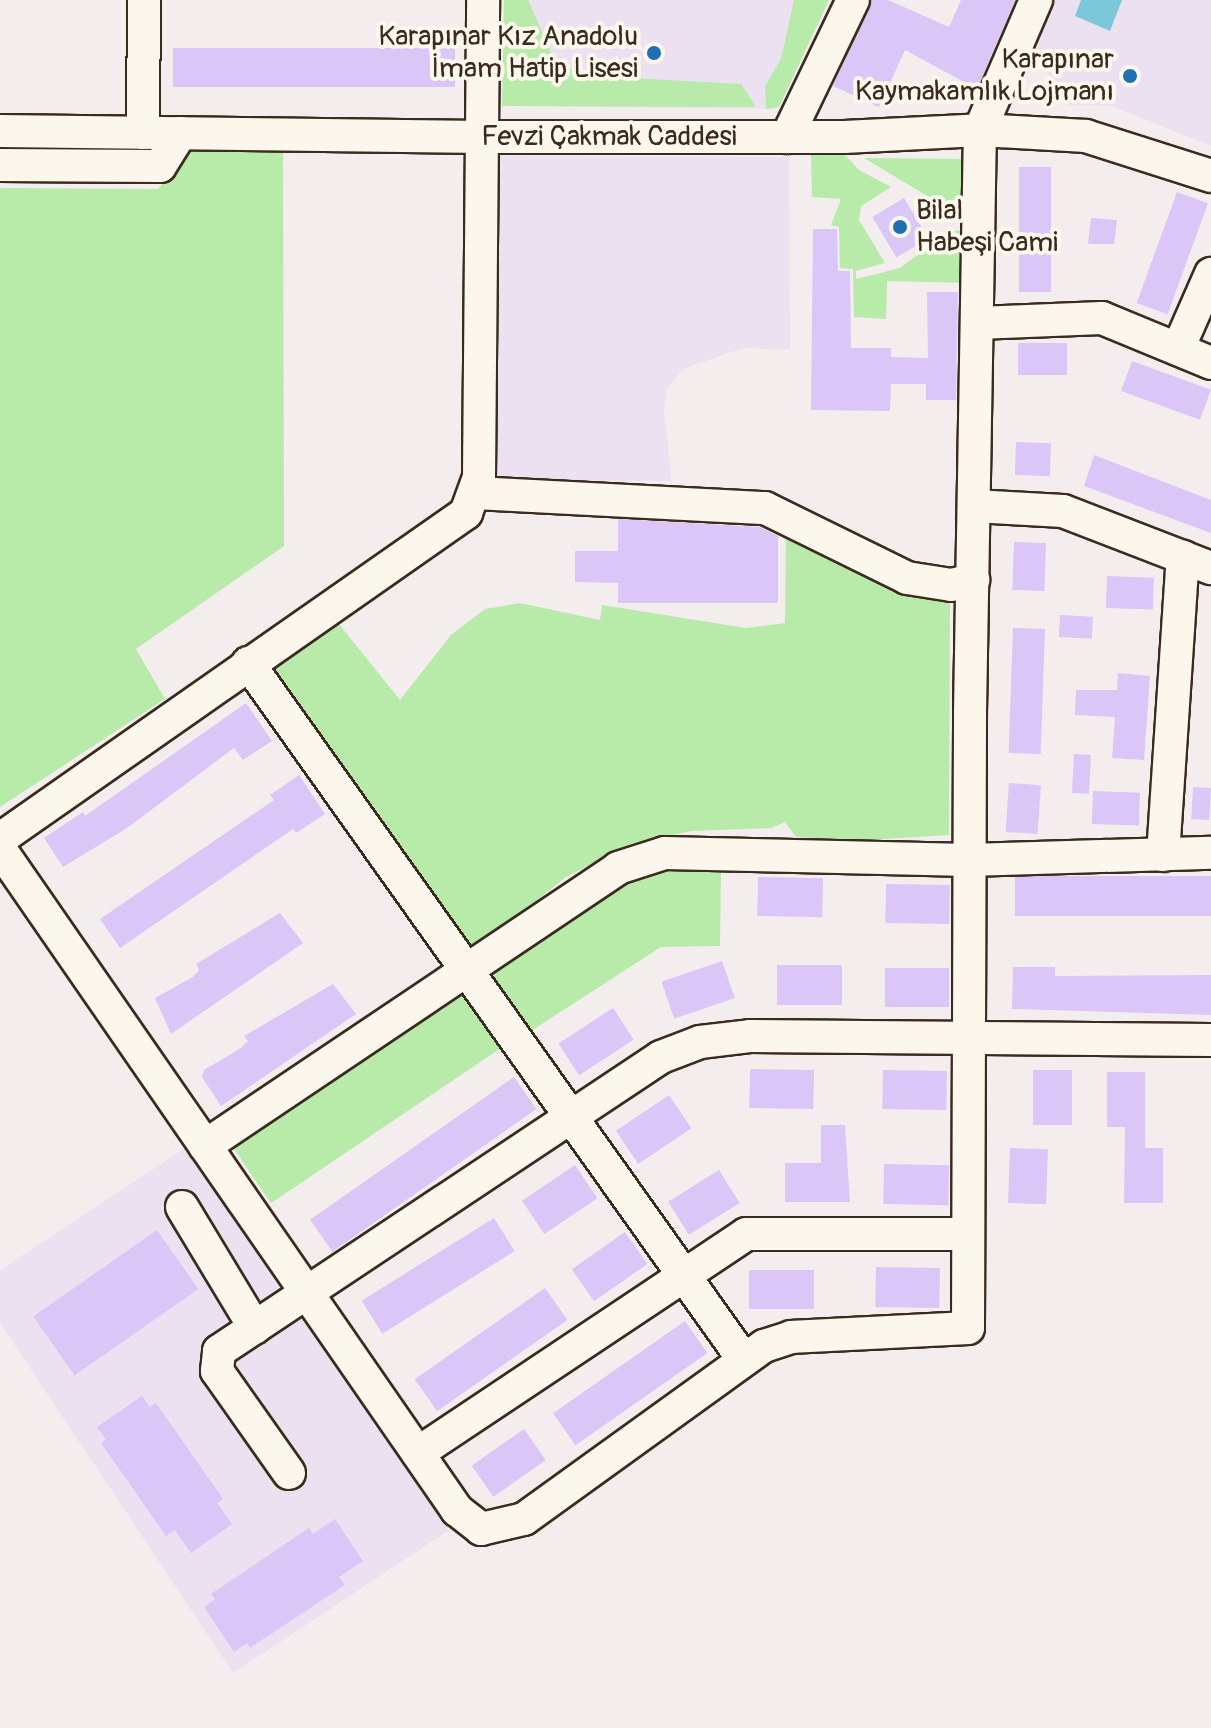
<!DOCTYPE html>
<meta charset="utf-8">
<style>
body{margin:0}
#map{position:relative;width:1211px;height:1728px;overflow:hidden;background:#f4edee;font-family:Pangolin,sans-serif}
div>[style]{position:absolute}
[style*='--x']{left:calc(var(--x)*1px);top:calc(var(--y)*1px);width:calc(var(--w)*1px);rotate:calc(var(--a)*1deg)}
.built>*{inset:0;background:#ece1f1}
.green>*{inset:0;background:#b8eaa9;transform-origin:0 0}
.water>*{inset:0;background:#7cc8db}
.building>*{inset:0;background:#dac6f7;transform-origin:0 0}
.roads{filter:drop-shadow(2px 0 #3b2a1e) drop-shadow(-2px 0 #3b2a1e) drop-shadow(0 2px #3b2a1e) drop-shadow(0 -2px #3b2a1e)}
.minor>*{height:32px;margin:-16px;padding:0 16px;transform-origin:16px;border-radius:16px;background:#fbf7ec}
.dots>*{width:22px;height:22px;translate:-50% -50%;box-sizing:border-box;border:4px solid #fbf7ec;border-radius:50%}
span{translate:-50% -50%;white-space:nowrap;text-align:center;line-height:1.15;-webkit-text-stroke:8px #fbf7ec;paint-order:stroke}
.poi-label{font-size:28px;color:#3b2a1e}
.right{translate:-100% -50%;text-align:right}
.left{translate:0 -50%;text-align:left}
.street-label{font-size:28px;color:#3b2a1e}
</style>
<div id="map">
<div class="built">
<div style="clip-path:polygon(504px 0,829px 0,773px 109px,502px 106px)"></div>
<div style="clip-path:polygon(1053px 0,1211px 0,1211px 146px,1112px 106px,1067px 105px,1032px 46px)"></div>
<div style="clip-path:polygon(491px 156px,789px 157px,790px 350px,743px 348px,683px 369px,667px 388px,664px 411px,672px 481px,491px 480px)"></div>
<div style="clip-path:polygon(191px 1144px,448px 1531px,233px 1673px,0 1323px,0 1270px)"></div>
</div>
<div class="green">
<div style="clip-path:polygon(504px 0,528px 0,553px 57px,571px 69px,593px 76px,741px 84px,756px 107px,502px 106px)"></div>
<div style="clip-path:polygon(794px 0,829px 0,779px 107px,766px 109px,765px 86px,781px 59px)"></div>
<div style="clip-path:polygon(189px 151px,283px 152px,284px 546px,136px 649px,165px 699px,0 807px,0 188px,158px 189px)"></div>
<div style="clip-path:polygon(811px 155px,845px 155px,859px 170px,891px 187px,861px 206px,859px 220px,885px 263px,856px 271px,856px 279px,900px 268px,947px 233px,970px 228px,968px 283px,887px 281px,886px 319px,854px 317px,853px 269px,840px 268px,839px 227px,831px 225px,841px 199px,812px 197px)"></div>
<div style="clip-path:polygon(864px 158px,971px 159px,970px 212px,954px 212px)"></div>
<div style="clip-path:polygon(786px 527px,950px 598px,949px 835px,868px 840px,796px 837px,785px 822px,771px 828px,691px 831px,630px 844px,566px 877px,473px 951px,272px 674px,268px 662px,335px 619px,400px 700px,451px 635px,485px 609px,520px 603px,600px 620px,602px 605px,746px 628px,785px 623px)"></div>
<div style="clip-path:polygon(721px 866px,720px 946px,661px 947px,528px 1033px,491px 983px,488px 970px,642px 868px)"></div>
<div style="left:466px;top:992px;width:66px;height:280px;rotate:56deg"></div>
</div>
<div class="water">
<div style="clip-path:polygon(1081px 0,1122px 0,1110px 31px,1075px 16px)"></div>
</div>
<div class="building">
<div style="clip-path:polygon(872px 0,888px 0,949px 27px,961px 0,1015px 0,977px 89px,905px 50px,879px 107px,833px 86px)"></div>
<div style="left:173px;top:48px;width:282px;height:39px"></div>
<div style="left:1019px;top:167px;width:32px;height:125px"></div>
<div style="left:1177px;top:192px;width:33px;height:118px;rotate:20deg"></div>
<div style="left:904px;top:198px;width:47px;height:37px;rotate:59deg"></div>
<div style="clip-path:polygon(1091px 218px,1117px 220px,1114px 244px,1088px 244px)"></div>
<div style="clip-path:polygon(813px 229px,837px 229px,838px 271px,850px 271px,851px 348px,891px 348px,891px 357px,928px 358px,927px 292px,958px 292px,956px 400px,926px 400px,926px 384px,891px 384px,890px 411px,811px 410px)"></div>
<div style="left:1067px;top:343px;width:32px;height:49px;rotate:90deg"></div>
<div style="left:1132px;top:361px;width:84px;height:32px;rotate:20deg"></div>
<div style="left:1016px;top:442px;width:35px;height:33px;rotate:2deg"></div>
<div style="clip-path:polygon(1094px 455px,1211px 500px,1211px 533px,1084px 486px)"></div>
<div style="clip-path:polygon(618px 519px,760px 527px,778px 536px,778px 603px,618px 603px,618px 583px,575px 582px,575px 551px,618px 551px)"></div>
<div style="left:1014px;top:542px;width:32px;height:48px;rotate:2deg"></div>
<div style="left:1107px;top:576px;width:47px;height:32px;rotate:2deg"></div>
<div style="left:1060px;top:615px;width:33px;height:22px;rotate:3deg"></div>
<div style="left:1013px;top:628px;width:32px;height:125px;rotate:2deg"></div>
<div style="clip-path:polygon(1118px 673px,1150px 676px,1144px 760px,1112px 758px,1115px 717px,1075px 715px,1076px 690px,1117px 690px)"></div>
<div style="clip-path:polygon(246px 703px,272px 741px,243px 760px,234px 748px,127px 828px,63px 867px,44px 838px,83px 812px,85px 816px)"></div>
<div style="left:1074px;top:754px;width:17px;height:39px;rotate:3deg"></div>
<div style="clip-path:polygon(299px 775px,325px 814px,296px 833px,293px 829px,120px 948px,100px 919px,274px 800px,270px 795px)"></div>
<div style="left:1009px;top:783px;width:32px;height:49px;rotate:4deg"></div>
<div style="left:1193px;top:787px;width:18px;height:32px;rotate:3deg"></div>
<div style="left:1093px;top:791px;width:47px;height:33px;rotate:2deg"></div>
<div style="left:1211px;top:876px;width:40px;height:196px;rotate:90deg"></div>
<div style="left:758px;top:877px;width:65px;height:39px;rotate:1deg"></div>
<div style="left:886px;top:884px;width:64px;height:39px;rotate:1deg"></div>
<div style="clip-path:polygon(280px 913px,303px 943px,171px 1034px,155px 998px,193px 977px,199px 970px,196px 964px)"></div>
<div style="left:722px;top:961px;width:39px;height:64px;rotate:71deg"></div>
<div style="left:777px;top:965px;width:65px;height:40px"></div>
<div style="clip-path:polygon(1013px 967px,1055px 967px,1055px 976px,1211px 975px,1211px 1015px,1012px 1009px)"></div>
<div style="left:885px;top:968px;width:64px;height:39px"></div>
<div style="clip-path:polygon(333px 984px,356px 1014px,221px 1106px,202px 1077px,204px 1070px,241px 1048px,248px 1041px,244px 1036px)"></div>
<div style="left:613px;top:1008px;width:38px;height:65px;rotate:57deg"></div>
<div style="left:750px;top:1069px;width:64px;height:39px;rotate:1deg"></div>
<div style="left:883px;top:1070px;width:64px;height:39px;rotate:1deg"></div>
<div style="left:1033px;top:1070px;width:39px;height:55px"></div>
<div style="clip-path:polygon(1107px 1072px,1145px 1072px,1145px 1148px,1163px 1148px,1163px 1203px,1124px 1203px,1125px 1127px,1107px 1127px)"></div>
<div style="left:514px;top:1077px;width:39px;height:249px;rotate:55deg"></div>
<div style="left:669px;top:1095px;width:40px;height:64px;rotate:56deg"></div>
<div style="clip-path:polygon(821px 1125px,845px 1125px,850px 1202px,785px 1202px,785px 1163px,821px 1163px)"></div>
<div style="left:1010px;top:1148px;width:38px;height:55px;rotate:2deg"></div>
<div style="left:884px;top:1164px;width:65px;height:40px;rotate:1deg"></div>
<div style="left:575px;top:1165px;width:40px;height:64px;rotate:56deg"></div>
<div style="left:719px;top:1170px;width:39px;height:60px;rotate:58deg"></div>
<div style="left:494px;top:1218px;width:39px;height:156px;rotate:58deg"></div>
<div style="left:157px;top:1230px;width:72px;height:151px;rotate:55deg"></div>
<div style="left:625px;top:1232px;width:39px;height:65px;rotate:55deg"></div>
<div style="left:876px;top:1267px;width:64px;height:40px;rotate:1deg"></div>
<div style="left:749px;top:1270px;width:65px;height:39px"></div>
<div style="left:545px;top:1288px;width:39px;height:159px;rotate:55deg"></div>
<div style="left:685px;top:1321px;width:39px;height:161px;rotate:55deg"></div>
<div style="clip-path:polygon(142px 1396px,150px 1407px,156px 1403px,223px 1499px,217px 1503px,232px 1524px,191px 1553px,175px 1530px,166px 1536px,101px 1443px,106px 1440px,97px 1427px)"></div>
<div style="left:524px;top:1429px;width:38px;height:64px;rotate:55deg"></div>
<div style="clip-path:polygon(335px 1519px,363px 1561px,339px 1577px,345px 1585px,250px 1648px,247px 1643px,234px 1652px,204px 1607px,215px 1599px,211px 1594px,309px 1528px,313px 1534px)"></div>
</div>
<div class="roads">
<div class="minor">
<div style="--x:0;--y:131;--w:484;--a:0.7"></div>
<div style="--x:484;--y:137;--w:360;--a:0"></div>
<div style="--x:844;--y:137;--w:136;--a:-2.9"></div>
<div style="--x:980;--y:130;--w:106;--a:3.2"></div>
<div style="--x:1086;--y:136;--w:131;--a:17.7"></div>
<div style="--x:143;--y:133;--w:133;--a:-89.6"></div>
<div style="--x:787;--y:137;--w:152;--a:-64.3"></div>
<div style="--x:0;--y:165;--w:160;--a:0.4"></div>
<div style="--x:160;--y:166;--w:39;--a:-58"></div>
<div style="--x:978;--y:323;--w:124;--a:-2.3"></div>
<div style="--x:1102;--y:318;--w:118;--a:22.4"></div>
<div style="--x:1178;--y:349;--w:82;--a:-66.3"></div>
<div style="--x:477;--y:493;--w:288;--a:3"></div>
<div style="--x:765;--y:508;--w:158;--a:26.2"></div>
<div style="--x:907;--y:578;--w:45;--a:9"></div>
<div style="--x:951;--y:585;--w:23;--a:-13"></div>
<div style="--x:974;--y:506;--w:89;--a:3.2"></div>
<div style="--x:1063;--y:511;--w:159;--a:21.1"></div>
<div style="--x:248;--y:663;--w:855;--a:54.56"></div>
<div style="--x:0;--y:839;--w:569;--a:-34.98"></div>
<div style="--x:466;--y:513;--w:38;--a:-70"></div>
<div style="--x:479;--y:477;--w:477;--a:-89.5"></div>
<div style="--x:0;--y:849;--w:804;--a:55.34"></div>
<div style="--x:457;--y:1510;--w:31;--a:38"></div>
<div style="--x:481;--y:1529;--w:44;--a:-13.1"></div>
<div style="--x:524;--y:1519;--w:296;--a:-35.8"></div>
<div style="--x:764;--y:1346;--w:28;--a:-18"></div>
<div style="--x:791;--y:1337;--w:177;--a:-2.9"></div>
<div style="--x:968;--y:1328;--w:616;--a:-89.81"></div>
<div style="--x:970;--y:712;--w:582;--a:-89.02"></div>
<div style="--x:980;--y:130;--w:142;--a:-66.7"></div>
<div style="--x:1163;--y:855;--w:299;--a:-86.2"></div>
<div style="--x:205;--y:1146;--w:498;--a:-33.9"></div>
<div style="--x:618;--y:868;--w:49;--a:-17.7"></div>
<div style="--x:665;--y:853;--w:304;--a:1.3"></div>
<div style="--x:969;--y:860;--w:242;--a:-1.7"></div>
<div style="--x:182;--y:1207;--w:141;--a:58.9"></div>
<div style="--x:418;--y:1453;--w:394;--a:-33.7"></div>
<div style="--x:746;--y:1234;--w:222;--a:0"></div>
<div style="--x:289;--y:1473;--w:125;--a:-125.2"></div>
<div style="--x:217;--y:1371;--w:20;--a:-84"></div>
<div style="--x:219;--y:1351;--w:531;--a:-33.63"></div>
<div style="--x:661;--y:1057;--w:42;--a:-21"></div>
<div style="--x:700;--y:1042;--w:50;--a:-6.8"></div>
<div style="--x:750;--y:1036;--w:461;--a:0.5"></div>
</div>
</div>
<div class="dots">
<div style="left:654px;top:53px;background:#1f6fb2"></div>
<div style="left:1130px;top:76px;background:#1f6fb2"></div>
<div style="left:900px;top:227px;background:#1f6fb2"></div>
</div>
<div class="poi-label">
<span class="right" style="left:638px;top:53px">Karapınar Kız Anadolu<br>İmam Hatip Lisesi</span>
<span class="right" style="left:1114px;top:76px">Karapınar<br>Kaymakamlık Lojmanı</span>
<span class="left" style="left:916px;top:227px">Bilal<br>Habeşi Cami</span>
</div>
<div class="street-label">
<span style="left:609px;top:137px">Fevzi Çakmak Caddesi</span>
</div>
</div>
